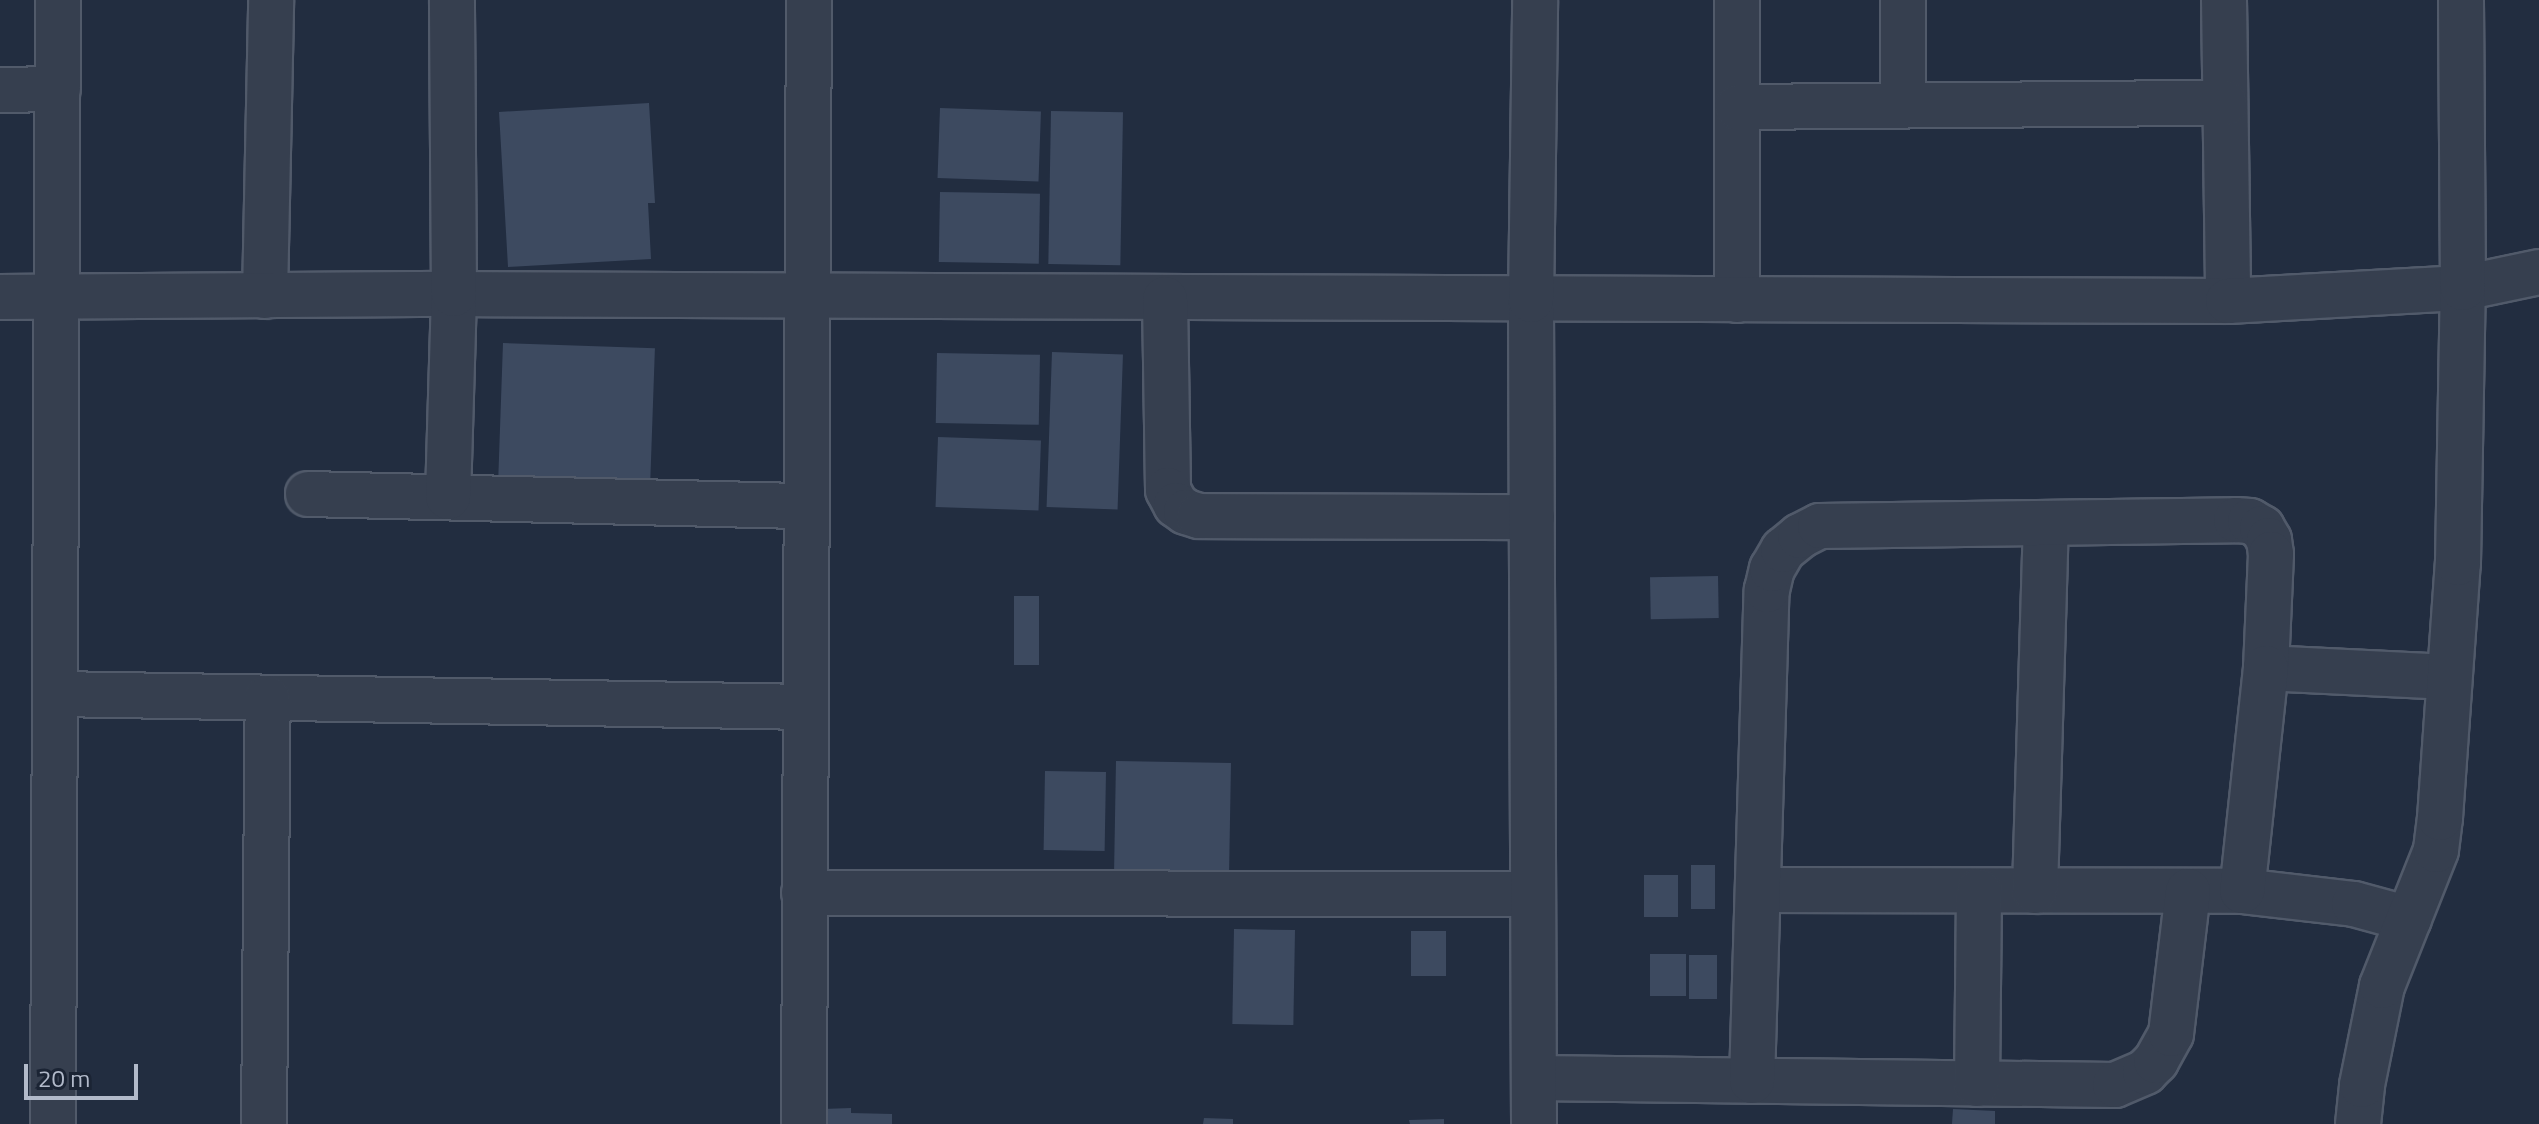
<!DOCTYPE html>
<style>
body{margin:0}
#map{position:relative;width:2539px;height:1124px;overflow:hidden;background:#222d40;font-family:"Titillium Web",sans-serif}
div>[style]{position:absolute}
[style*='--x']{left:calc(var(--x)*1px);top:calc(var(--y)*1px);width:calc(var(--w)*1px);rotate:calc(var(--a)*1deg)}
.building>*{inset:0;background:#3d4a60;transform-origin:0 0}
.roads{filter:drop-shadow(2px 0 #515a6a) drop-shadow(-2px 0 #515a6a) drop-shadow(0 2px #515a6a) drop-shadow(0 -2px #515a6a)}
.minor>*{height:44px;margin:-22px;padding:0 22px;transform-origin:22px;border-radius:22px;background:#363f4f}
span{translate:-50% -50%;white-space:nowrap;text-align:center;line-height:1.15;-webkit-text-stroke:6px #1b2434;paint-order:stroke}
.scale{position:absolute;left:24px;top:1064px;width:114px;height:36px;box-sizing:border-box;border:4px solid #b2baca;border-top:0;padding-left:10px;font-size:24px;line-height:28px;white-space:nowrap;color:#b2baca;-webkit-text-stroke:6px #1b2434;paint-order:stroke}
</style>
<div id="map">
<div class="building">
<div style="clip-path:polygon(649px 103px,655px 203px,648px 203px,651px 259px,508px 267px,499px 112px)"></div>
<div style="left:940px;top:108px;width:101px;height:70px;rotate:2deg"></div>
<div style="left:1051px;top:111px;width:72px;height:153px;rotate:1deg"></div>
<div style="left:940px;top:192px;width:100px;height:70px;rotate:1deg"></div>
<div style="left:503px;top:343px;width:152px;height:142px;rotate:2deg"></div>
<div style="left:1052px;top:352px;width:71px;height:155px;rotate:2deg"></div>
<div style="left:937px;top:353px;width:103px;height:70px;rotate:1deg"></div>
<div style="left:938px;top:437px;width:103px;height:70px;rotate:2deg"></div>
<div style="left:1718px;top:576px;width:42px;height:68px;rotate:89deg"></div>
<div style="left:1014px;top:596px;width:25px;height:69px"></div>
<div style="left:1116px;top:761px;width:115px;height:118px;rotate:1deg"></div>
<div style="left:1045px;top:771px;width:61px;height:79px;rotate:1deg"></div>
<div style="left:1691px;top:865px;width:24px;height:44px"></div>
<div style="left:1644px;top:875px;width:34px;height:42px"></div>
<div style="left:1234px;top:929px;width:61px;height:95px;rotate:1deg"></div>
<div style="left:1411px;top:931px;width:35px;height:45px"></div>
<div style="left:1686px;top:954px;width:42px;height:36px;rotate:90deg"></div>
<div style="left:1689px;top:955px;width:28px;height:44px"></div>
<div style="clip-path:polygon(851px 1108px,851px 1113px,892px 1114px,892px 1124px,824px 1124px,823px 1109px)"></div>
<div style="clip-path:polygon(1953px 1109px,1995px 1111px,1995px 1124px,1952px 1124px)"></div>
<div style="clip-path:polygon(1204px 1118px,1233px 1119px,1233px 1124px,1203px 1124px)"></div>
<div style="clip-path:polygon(1444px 1119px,1444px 1124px,1410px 1124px,1409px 1120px)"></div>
</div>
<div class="roads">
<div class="minor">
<div style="--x:1737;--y:0;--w:300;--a:90"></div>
<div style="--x:1903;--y:0;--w:105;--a:90"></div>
<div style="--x:2224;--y:0;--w:301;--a:89.2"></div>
<div style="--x:0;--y:90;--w:58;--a:-1"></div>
<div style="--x:1737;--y:107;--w:488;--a:-0.5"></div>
<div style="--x:265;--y:296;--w:296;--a:-88.8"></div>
<div style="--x:0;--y:297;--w:454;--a:-0.4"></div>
<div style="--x:454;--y:294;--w:1774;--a:0.23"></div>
<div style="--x:2228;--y:301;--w:235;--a:-3.2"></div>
<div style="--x:2463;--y:288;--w:78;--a:-11.9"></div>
<div style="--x:1165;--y:299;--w:191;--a:89.1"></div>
<div style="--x:1168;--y:490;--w:17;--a:62"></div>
<div style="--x:1176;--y:505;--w:12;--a:35"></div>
<div style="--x:1186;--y:512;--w:14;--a:17"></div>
<div style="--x:1199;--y:516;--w:333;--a:0.2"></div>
<div style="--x:308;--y:494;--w:497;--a:1.4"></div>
<div style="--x:448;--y:497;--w:203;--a:-88.3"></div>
<div style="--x:454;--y:294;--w:294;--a:-90.4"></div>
<div style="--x:2266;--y:668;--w:182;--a:2.8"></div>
<div style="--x:56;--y:694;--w:749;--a:0.99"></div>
<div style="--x:1758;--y:890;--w:484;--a:0.1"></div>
<div style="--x:2242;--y:891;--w:113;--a:6.6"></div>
<div style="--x:2354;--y:904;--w:57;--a:15.3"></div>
<div style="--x:2035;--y:891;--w:367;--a:-88.3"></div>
<div style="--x:804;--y:893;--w:729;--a:0.08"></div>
<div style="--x:1534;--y:1078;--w:581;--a:0.69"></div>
<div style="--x:2115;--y:1085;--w:33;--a:-23"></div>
<div style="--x:2145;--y:1072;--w:16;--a:-45"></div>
<div style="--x:2156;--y:1061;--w:31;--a:-61"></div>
<div style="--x:2171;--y:1034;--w:144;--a:-83.2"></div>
<div style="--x:1752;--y:1081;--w:491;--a:-88.3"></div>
<div style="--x:1767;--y:590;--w:22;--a:-77"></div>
<div style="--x:1772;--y:569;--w:22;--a:-60"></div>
<div style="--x:1783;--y:550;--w:22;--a:-39"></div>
<div style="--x:1800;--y:536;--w:22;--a:-27"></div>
<div style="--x:1820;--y:526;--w:416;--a:-0.8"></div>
<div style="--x:2236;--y:520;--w:14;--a:4"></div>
<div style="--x:2250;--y:521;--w:14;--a:30"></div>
<div style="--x:2262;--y:528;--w:14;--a:60"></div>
<div style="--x:2269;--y:540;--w:14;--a:82"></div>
<div style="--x:2271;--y:554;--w:114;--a:92.5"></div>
<div style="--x:2266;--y:668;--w:224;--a:96.1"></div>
<div style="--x:1977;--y:1084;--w:193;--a:-89.4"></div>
<div style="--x:53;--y:1124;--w:1124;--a:-89.75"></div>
<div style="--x:264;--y:1124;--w:426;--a:-89.5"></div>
<div style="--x:804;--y:1124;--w:1124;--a:-89.75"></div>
<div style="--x:1534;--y:1124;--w:824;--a:-90.21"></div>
<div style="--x:1531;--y:300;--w:300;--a:-89.2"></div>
<div style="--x:2358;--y:1124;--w:39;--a:-84"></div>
<div style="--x:2362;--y:1085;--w:101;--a:-78.6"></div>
<div style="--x:2382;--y:986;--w:146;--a:-68.3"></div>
<div style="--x:2436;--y:850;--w:32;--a:-83"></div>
<div style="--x:2440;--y:818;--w:256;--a:-86"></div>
<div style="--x:2458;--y:563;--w:275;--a:-89"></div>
<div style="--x:2463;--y:288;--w:288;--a:-90.4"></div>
</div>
</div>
<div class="scale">20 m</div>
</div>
